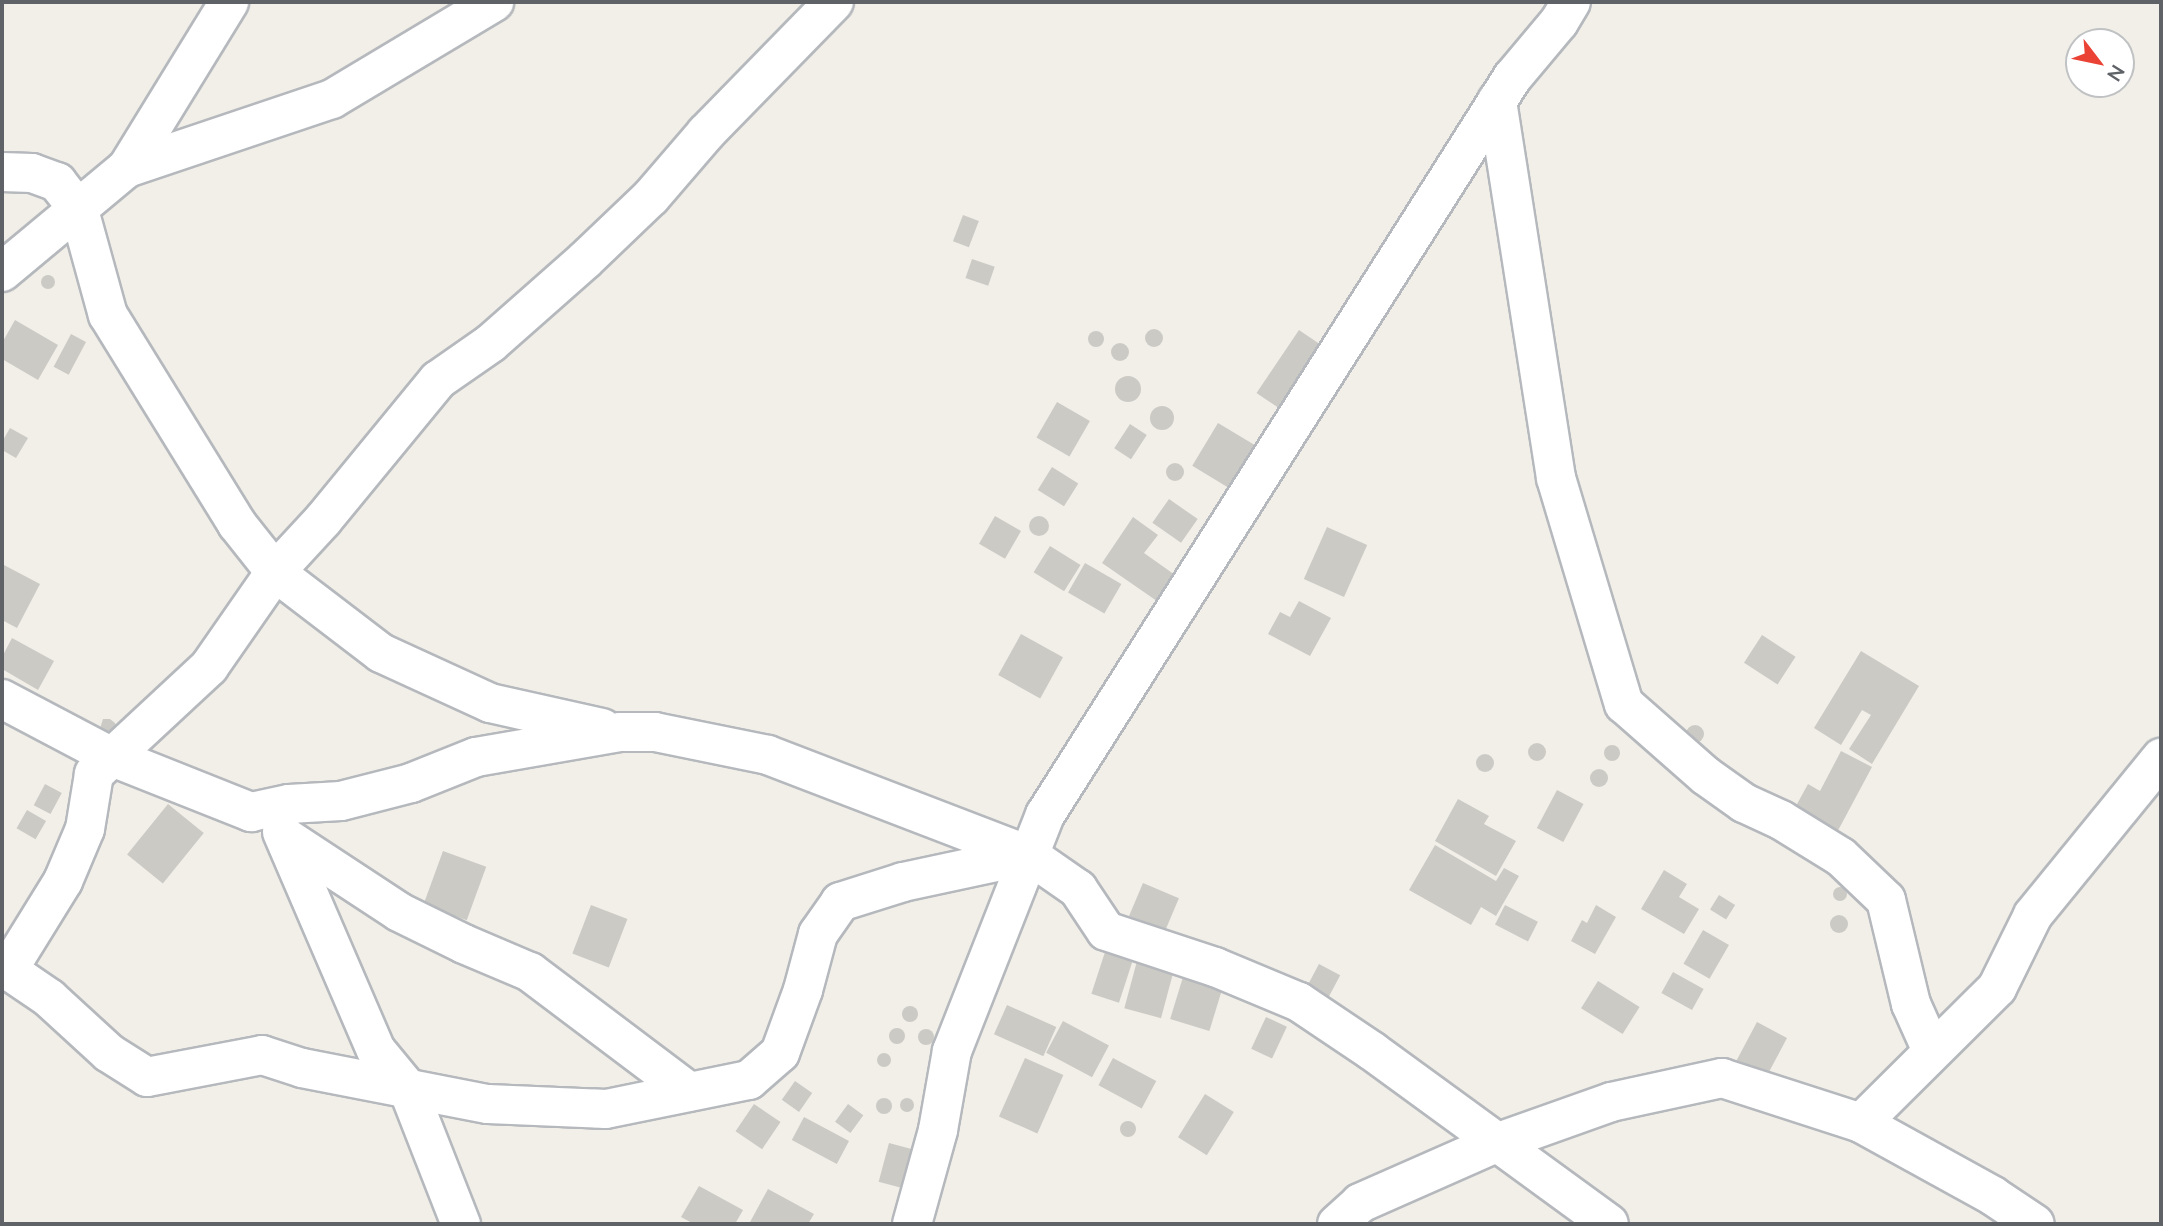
<!DOCTYPE html>
<style>
body{margin:0}
#map{position:relative;width:2163px;height:1226px;overflow:hidden;background:#f1efe8;font-family:Lato,sans-serif}
div>[style]{position:absolute}
[style*='--x']{left:calc(var(--x)*1px);top:calc(var(--y)*1px);width:calc(var(--w)*1px);rotate:calc(var(--a)*1deg)}
.building>*{inset:0;background:#cccac5;transform-origin:0 0}
.round{border-radius:50%}
.roads{filter:drop-shadow(2px 0 #b5b8bc) drop-shadow(-2px 0 #b5b8bc) drop-shadow(0 2px #b5b8bc) drop-shadow(0 -2px #b5b8bc)}
.minor>*{height:38px;margin:-19px;padding:0 19px;transform-origin:19px;border-radius:19px;background:#fff}
span{translate:-50% -50%;white-space:nowrap;text-align:center;line-height:1.15;-webkit-text-stroke:5px #fff;paint-order:stroke}
.frame{position:absolute;inset:0;border:4px solid #5f6368;pointer-events:none}
.north{position:absolute;left:2065px;top:28px;width:70px;height:70px;box-sizing:border-box;background:#fff;border:2px solid #bfc1c3;border-radius:50%;rotate:122deg;font-size:19px;font-weight:700;line-height:28px;text-align:center;color:#5f6368}
.north::after{content:'';display:block;margin:auto;width:24px;height:32px;background:#ea4335;clip-path:polygon(50% 0,100% 100%,50% 72%,0 100%)}
</style>
<div id="map">
<div class="building">
<div style="left:963px;top:215px;width:17px;height:28px;rotate:21deg"></div>
<div style="left:972px;top:259px;width:24px;height:20px;rotate:19deg"></div>
<div class="round" style="left:41px;top:275px;width:14px;height:14px"></div>
<div style="clip-path:polygon(15px 320px,58px 345px,38px 380px,2px 359px,2px 343px)"></div>
<div class="round" style="left:1145px;top:329px;width:18px;height:18px"></div>
<div style="left:1299px;top:330px;width:32px;height:76px;rotate:34deg"></div>
<div class="round" style="left:1088px;top:331px;width:16px;height:16px"></div>
<div style="left:71px;top:334px;width:17px;height:37px;rotate:28deg"></div>
<div class="round" style="left:1111px;top:343px;width:18px;height:18px"></div>
<div class="round" style="left:1115px;top:376px;width:26px;height:26px"></div>
<div style="left:1057px;top:402px;width:38px;height:41px;rotate:30deg"></div>
<div class="round" style="left:1150px;top:406px;width:24px;height:24px"></div>
<div style="left:1218px;top:423px;width:52px;height:50px;rotate:31deg"></div>
<div style="left:1130px;top:424px;width:20px;height:29px;rotate:33deg"></div>
<div style="clip-path:polygon(10px 428px,28px 438px,16px 458px,2px 450px,2px 442px)"></div>
<div class="round" style="left:1166px;top:463px;width:18px;height:18px"></div>
<div style="left:1052px;top:467px;width:31px;height:27px;rotate:32deg"></div>
<div style="left:1169px;top:499px;width:35px;height:29px;rotate:35deg"></div>
<div class="round" style="left:1029px;top:516px;width:20px;height:20px"></div>
<div style="left:995px;top:516px;width:30px;height:32px;rotate:30deg"></div>
<div style="clip-path:polygon(1133px 517px,1158px 535px,1144px 553px,1185px 582px,1167px 608px,1102px 563px)"></div>
<div style="left:1327px;top:527px;width:44px;height:57px;rotate:24deg"></div>
<div style="left:1050px;top:546px;width:36px;height:31px;rotate:32deg"></div>
<div style="left:1085px;top:563px;width:42px;height:34px;rotate:30deg"></div>
<div style="clip-path:polygon(2px 564px,40px 584px,17px 628px,2px 620px)"></div>
<div style="clip-path:polygon(1299px 601px,1331px 618px,1310px 656px,1268px 634px,1280px 612px,1290px 617px)"></div>
<div style="left:1021px;top:634px;width:48px;height:47px;rotate:29deg"></div>
<div style="left:1762px;top:635px;width:40px;height:33px;rotate:33deg"></div>
<div style="clip-path:polygon(12px 638px,54px 661px,38px 690px,2px 669px,2px 657px)"></div>
<div style="clip-path:polygon(1861px 651px,1919px 686px,1872px 764px,1849px 749px,1871px 715px,1862px 710px,1841px 745px,1814px 728px)"></div>
<div style="clip-path:polygon(103px 719px,110px 719px,115px 723px,116px 731px,111px 736px,99px 732px)"></div>
<div class="round" style="left:1686px;top:725px;width:18px;height:18px"></div>
<div class="round" style="left:1528px;top:743px;width:18px;height:18px"></div>
<div class="round" style="left:1604px;top:745px;width:16px;height:16px"></div>
<div style="clip-path:polygon(1841px 751px,1872px 767px,1834px 838px,1791px 815px,1808px 784px,1820px 791px)"></div>
<div class="round" style="left:1476px;top:754px;width:18px;height:18px"></div>
<div class="round" style="left:1590px;top:769px;width:18px;height:18px"></div>
<div style="left:45px;top:784px;width:19px;height:24px;rotate:28deg"></div>
<div style="left:1557px;top:790px;width:30px;height:43px;rotate:28deg"></div>
<div style="clip-path:polygon(1458px 799px,1489px 816px,1484px 824px,1516px 841px,1496px 876px,1435px 841px)"></div>
<div style="left:168px;top:804px;width:46px;height:65px;rotate:39deg"></div>
<div style="left:27px;top:810px;width:22px;height:21px;rotate:30deg"></div>
<div style="clip-path:polygon(1435px 845px,1496px 881px,1504px 868px,1519px 876px,1496px 916px,1481px 907px,1471px 925px,1409px 890px)"></div>
<div style="left:443px;top:851px;width:46px;height:57px;rotate:20deg"></div>
<div style="clip-path:polygon(1664px 870px,1687px 884px,1679px 897px,1699px 909px,1684px 934px,1641px 909px)"></div>
<div style="left:1143px;top:883px;width:39px;height:36px;rotate:23deg"></div>
<div class="round" style="left:1833px;top:887px;width:14px;height:14px"></div>
<div style="left:1719px;top:895px;width:19px;height:17px;rotate:32deg"></div>
<div style="left:591px;top:905px;width:39px;height:52px;rotate:21deg"></div>
<div style="left:1505px;top:905px;width:37px;height:22px;rotate:27deg"></div>
<div style="clip-path:polygon(1596px 905px,1616px 917px,1595px 954px,1571px 941px,1582px 920px,1587px 923px)"></div>
<div class="round" style="left:1830px;top:915px;width:18px;height:18px"></div>
<div style="left:1703px;top:930px;width:30px;height:39px;rotate:30deg"></div>
<div style="left:1105px;top:952px;width:29px;height:44px;rotate:18deg"></div>
<div style="left:1137px;top:961px;width:38px;height:49px;rotate:15deg"></div>
<div style="left:1319px;top:964px;width:24px;height:31px;rotate:28deg"></div>
<div style="left:1673px;top:972px;width:35px;height:24px;rotate:29deg"></div>
<div style="left:1183px;top:977px;width:41px;height:44px;rotate:17deg"></div>
<div style="left:1598px;top:981px;width:49px;height:32px;rotate:32deg"></div>
<div style="left:1007px;top:1005px;width:54px;height:32px;rotate:24deg"></div>
<div class="round" style="left:902px;top:1006px;width:16px;height:16px"></div>
<div style="left:1266px;top:1017px;width:23px;height:35px;rotate:25deg"></div>
<div style="left:1063px;top:1021px;width:52px;height:36px;rotate:28deg"></div>
<div style="left:1757px;top:1022px;width:34px;height:49px;rotate:28deg"></div>
<div class="round" style="left:889px;top:1028px;width:16px;height:16px"></div>
<div class="round" style="left:918px;top:1029px;width:16px;height:16px"></div>
<div class="round" style="left:877px;top:1053px;width:14px;height:14px"></div>
<div style="left:1025px;top:1058px;width:42px;height:64px;rotate:24deg"></div>
<div style="left:1113px;top:1058px;width:49px;height:31px;rotate:28deg"></div>
<div style="left:795px;top:1081px;width:21px;height:23px;rotate:35deg"></div>
<div style="left:1205px;top:1094px;width:34px;height:51px;rotate:32deg"></div>
<div class="round" style="left:900px;top:1098px;width:14px;height:14px"></div>
<div class="round" style="left:876px;top:1098px;width:16px;height:16px"></div>
<div style="left:754px;top:1104px;width:32px;height:33px;rotate:34deg"></div>
<div style="left:848px;top:1104px;width:19px;height:22px;rotate:36deg"></div>
<div style="left:804px;top:1117px;width:51px;height:26px;rotate:28deg"></div>
<div class="round" style="left:1120px;top:1121px;width:16px;height:16px"></div>
<div style="left:889px;top:1143px;width:31px;height:40px;rotate:15deg"></div>
<div style="clip-path:polygon(699px 1186px,743px 1210px,735px 1224px,694px 1224px,681px 1217px)"></div>
<div style="clip-path:polygon(768px 1189px,814px 1214px,808px 1224px,749px 1224px)"></div>
</div>
<div class="roads">
<div class="minor">
<div style="--x:1497;--y:101;--w:382;--a:81.1"></div>
<div style="--x:1556;--y:478;--w:236;--a:73.3"></div>
<div style="--x:1624;--y:704;--w:109;--a:41.3"></div>
<div style="--x:1706;--y:776;--w:47;--a:35.4"></div>
<div style="--x:1744;--y:803;--w:41;--a:24.7"></div>
<div style="--x:1781;--y:820;--w:70;--a:31.7"></div>
<div style="--x:1841;--y:857;--w:62;--a:43.7"></div>
<div style="--x:1886;--y:900;--w:107;--a:76.5"></div>
<div style="--x:1911;--y:1004;--w:51;--a:65.9"></div>
<div style="--x:127;--y:168;--w:216;--a:-18.6"></div>
<div style="--x:332;--y:99;--w:189;--a:-30.9"></div>
<div style="--x:2;--y:172;--w:30;--a:2"></div>
<div style="--x:32;--y:173;--w:27;--a:20"></div>
<div style="--x:57;--y:182;--w:36;--a:52"></div>
<div style="--x:79;--y:210;--w:109;--a:74.6"></div>
<div style="--x:108;--y:315;--w:246;--a:58.3"></div>
<div style="--x:237;--y:524;--w:61;--a:51.6"></div>
<div style="--x:275;--y:572;--w:133;--a:37.4"></div>
<div style="--x:381;--y:653;--w:120;--a:24.6"></div>
<div style="--x:490;--y:703;--w:115;--a:12.6"></div>
<div style="--x:2;--y:272;--w:163;--a:-39.8"></div>
<div style="--x:127;--y:168;--w:195;--a:-58.4"></div>
<div style="--x:2;--y:699;--w:122;--a:27.8"></div>
<div style="--x:110;--y:756;--w:152;--a:21.7"></div>
<div style="--x:251;--y:812;--w:39;--a:-12"></div>
<div style="--x:289;--y:804;--w:52;--a:-3.3"></div>
<div style="--x:341;--y:801;--w:72;--a:-14.4"></div>
<div style="--x:411;--y:783;--w:70;--a:-21.8"></div>
<div style="--x:476;--y:757;--w:146;--a:-9.8"></div>
<div style="--x:620;--y:732;--w:35;--a:0"></div>
<div style="--x:655;--y:732;--w:115;--a:11.5"></div>
<div style="--x:768;--y:755;--w:280;--a:21"></div>
<div style="--x:1029;--y:855;--w:60;--a:34.8"></div>
<div style="--x:1078;--y:889;--w:50;--a:56.3"></div>
<div style="--x:1106;--y:931;--w:115;--a:18.3"></div>
<div style="--x:1215;--y:967;--w:91;--a:22.6"></div>
<div style="--x:1299;--y:1002;--w:88;--a:33.9"></div>
<div style="--x:1372;--y:1051;--w:293;--a:36.1"></div>
<div style="--x:282;--y:832;--w:237;--a:66.7"></div>
<div style="--x:376;--y:1050;--w:50;--a:50.6"></div>
<div style="--x:408;--y:1089;--w:145;--a:68.6"></div>
<div style="--x:285;--y:837;--w:136;--a:33.3"></div>
<div style="--x:399;--y:912;--w:72;--a:26.2"></div>
<div style="--x:464;--y:944;--w:72;--a:23"></div>
<div style="--x:530;--y:972;--w:199;--a:37"></div>
<div style="--x:8;--y:970;--w:105;--a:-58.3"></div>
<div style="--x:63;--y:881;--w:56;--a:-67.1"></div>
<div style="--x:85;--y:829;--w:56;--a:-80.7"></div>
<div style="--x:94;--y:774;--w:157;--a:-42.9"></div>
<div style="--x:209;--y:667;--w:116;--a:-55.2"></div>
<div style="--x:275;--y:572;--w:71;--a:-47.3"></div>
<div style="--x:323;--y:520;--w:181;--a:-50.6"></div>
<div style="--x:438;--y:380;--w:65;--a:-34.9"></div>
<div style="--x:491;--y:343;--w:125;--a:-41.4"></div>
<div style="--x:585;--y:260;--w:91;--a:-43.7"></div>
<div style="--x:651;--y:197;--w:84;--a:-49.3"></div>
<div style="--x:706;--y:133;--w:183;--a:-45.7"></div>
<div style="--x:2;--y:971;--w:6;--a:-9"></div>
<div style="--x:8;--y:970;--w:50;--a:34.3"></div>
<div style="--x:49;--y:998;--w:81;--a:42.5"></div>
<div style="--x:109;--y:1053;--w:45;--a:32.3"></div>
<div style="--x:147;--y:1077;--w:117;--a:-10.8"></div>
<div style="--x:262;--y:1055;--w:42;--a:18"></div>
<div style="--x:302;--y:1068;--w:189;--a:11"></div>
<div style="--x:488;--y:1104;--w:118;--a:2.4"></div>
<div style="--x:606;--y:1109;--w:146;--a:-11.5"></div>
<div style="--x:749;--y:1080;--w:41;--a:-41.1"></div>
<div style="--x:780;--y:1053;--w:67;--a:-69.9"></div>
<div style="--x:803;--y:990;--w:58;--a:-75"></div>
<div style="--x:818;--y:934;--w:39;--a:-55"></div>
<div style="--x:840;--y:902;--w:66;--a:-17.6"></div>
<div style="--x:903;--y:882;--w:129;--a:-12.1"></div>
<div style="--x:1861;--y:1123;--w:192;--a:-44.8"></div>
<div style="--x:1997;--y:988;--w:81;--a:-63.7"></div>
<div style="--x:2033;--y:915;--w:203;--a:-50.8"></div>
<div style="--x:912;--y:1224;--w:98;--a:-74.5"></div>
<div style="--x:938;--y:1130;--w:80;--a:-80"></div>
<div style="--x:952;--y:1051;--w:254;--a:-68.5"></div>
<div style="--x:1045;--y:815;--w:873;--a:-57.64"></div>
<div style="--x:1512;--y:78;--w:73;--a:-50"></div>
<div style="--x:1559;--y:22;--w:23;--a:-59"></div>
<div style="--x:1337;--y:1224;--w:31;--a:-42"></div>
<div style="--x:1360;--y:1203;--w:149;--a:-23.8"></div>
<div style="--x:1496;--y:1143;--w:122;--a:-19.6"></div>
<div style="--x:1611;--y:1102;--w:114;--a:-12.2"></div>
<div style="--x:1722;--y:1078;--w:146;--a:17.9"></div>
<div style="--x:1861;--y:1123;--w:151;--a:28.9"></div>
<div style="--x:1993;--y:1196;--w:50;--a:33.7"></div>
</div>
</div>
<div class="frame"></div>
<div class="north">N</div>
</div>
